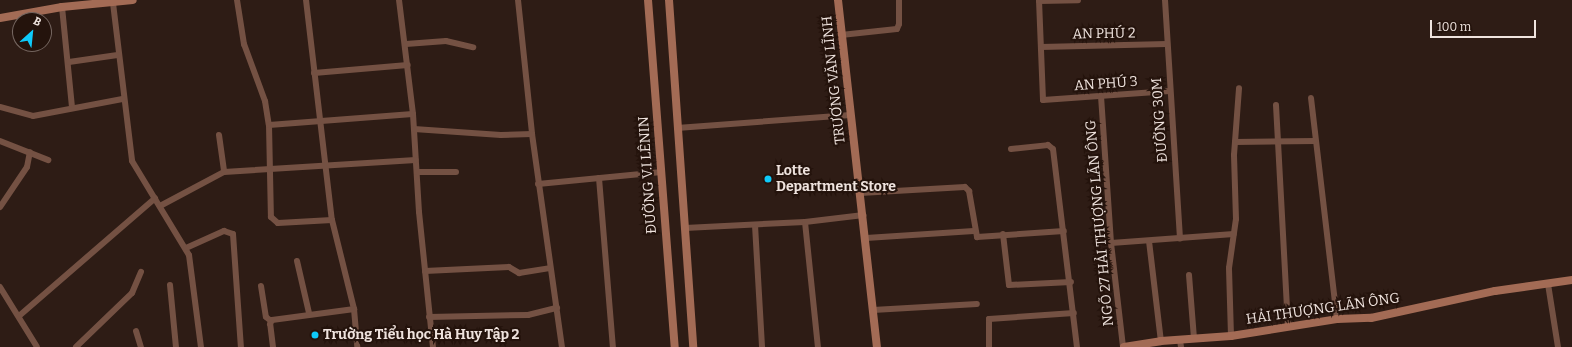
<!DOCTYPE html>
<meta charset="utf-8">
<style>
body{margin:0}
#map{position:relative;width:1572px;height:347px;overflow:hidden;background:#2e1c15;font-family:Bitter,serif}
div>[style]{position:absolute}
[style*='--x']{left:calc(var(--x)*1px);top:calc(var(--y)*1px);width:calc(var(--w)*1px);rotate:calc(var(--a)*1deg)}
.street>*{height:6px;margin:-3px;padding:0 3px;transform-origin:3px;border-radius:3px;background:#745143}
.secondary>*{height:8px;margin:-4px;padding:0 4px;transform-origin:4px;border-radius:4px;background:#a36b55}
.dots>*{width:11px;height:11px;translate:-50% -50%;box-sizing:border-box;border:2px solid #24130c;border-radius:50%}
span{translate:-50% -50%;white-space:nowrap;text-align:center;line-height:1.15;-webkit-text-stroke:4px #24130c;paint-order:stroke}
.street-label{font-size:14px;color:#efe3de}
.poi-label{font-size:14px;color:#efe3de;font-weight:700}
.left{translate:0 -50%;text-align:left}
.north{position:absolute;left:12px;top:12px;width:40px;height:40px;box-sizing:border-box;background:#24130c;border:1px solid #756660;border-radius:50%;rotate:27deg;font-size:11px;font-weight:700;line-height:16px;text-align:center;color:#efe3de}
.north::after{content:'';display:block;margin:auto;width:14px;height:18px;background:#0ecafa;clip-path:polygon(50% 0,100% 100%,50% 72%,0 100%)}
.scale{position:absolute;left:1430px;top:20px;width:106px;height:18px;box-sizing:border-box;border:2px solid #efe3de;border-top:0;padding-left:5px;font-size:12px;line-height:14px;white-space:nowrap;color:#efe3de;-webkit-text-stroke:3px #24130c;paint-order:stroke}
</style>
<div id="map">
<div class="street">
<div style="--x:237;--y:0;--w:45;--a:81"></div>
<div style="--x:244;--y:44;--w:61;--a:69.8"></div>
<div style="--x:265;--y:101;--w:24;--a:81"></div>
<div style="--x:269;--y:125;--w:92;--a:88.8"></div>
<div style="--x:271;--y:217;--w:9;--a:41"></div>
<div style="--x:278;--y:223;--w:54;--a:-3.2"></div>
<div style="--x:306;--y:0;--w:222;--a:83.3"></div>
<div style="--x:332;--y:220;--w:92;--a:76.1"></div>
<div style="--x:354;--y:309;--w:38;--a:85"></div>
<div style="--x:399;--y:0;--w:115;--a:83"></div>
<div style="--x:413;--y:114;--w:98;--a:86.5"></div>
<div style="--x:419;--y:212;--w:136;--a:84.1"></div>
<div style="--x:518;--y:0;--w:135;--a:84"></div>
<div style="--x:532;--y:134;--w:215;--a:82"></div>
<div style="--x:1039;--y:0;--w:100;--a:87.7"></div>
<div style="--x:1043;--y:100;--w:127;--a:-4.1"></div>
<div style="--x:1165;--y:0;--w:239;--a:86.4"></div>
<div style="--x:1039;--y:1;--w:39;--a:-1"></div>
<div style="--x:113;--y:3;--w:159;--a:83.1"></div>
<div style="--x:132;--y:161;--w:110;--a:58.8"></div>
<div style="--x:189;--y:255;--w:93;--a:82.6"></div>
<div style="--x:62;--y:7;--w:101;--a:84.3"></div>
<div style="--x:841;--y:35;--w:56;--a:-6.1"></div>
<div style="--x:897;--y:29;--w:5;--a:-68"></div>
<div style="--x:899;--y:24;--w:24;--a:-90"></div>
<div style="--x:406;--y:44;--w:40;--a:-4.3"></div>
<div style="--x:446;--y:41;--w:28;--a:13"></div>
<div style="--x:1041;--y:47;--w:126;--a:-1.4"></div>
<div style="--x:69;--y:62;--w:49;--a:-8.3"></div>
<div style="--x:314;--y:73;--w:94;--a:-4.9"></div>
<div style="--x:1101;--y:96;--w:147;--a:86.1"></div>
<div style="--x:1111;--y:243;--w:105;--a:83.4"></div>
<div style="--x:1311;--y:98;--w:223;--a:83.3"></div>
<div style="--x:1276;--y:105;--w:222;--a:86.9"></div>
<div style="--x:0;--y:107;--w:34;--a:15"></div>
<div style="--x:33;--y:116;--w:91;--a:-10.8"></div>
<div style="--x:269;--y:125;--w:144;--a:-4.4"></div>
<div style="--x:677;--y:128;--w:174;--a:-4.3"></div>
<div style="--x:414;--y:129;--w:87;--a:3.9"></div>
<div style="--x:501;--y:135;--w:31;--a:-2"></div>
<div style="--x:219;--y:135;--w:37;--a:82"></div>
<div style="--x:0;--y:141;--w:52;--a:21.6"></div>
<div style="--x:1235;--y:142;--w:80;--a:-0.7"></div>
<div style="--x:1011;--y:149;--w:37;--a:-6"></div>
<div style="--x:1048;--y:145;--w:6;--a:39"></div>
<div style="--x:1053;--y:149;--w:199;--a:83.1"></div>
<div style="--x:417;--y:172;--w:39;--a:0"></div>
<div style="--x:599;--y:178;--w:170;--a:85.3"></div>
<div style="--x:538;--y:184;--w:124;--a:-5.6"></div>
<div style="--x:860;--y:193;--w:105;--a:-3.3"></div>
<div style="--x:965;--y:187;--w:6;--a:45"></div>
<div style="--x:969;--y:191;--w:47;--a:80.1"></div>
<div style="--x:977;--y:237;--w:87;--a:-3.9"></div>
<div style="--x:160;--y:206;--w:72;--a:-28"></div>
<div style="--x:224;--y:172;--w:192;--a:-3.6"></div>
<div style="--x:0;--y:207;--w:48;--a:-56"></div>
<div style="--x:27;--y:167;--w:15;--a:-79"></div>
<div style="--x:805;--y:222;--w:126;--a:84.1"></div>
<div style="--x:755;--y:225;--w:122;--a:86.7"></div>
<div style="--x:685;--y:228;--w:120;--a:-2.9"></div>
<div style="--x:805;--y:222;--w:59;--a:-6.8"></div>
<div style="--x:1003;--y:234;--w:51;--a:83.3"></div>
<div style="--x:1009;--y:285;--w:62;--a:-2.8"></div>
<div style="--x:866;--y:238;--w:108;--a:-3.7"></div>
<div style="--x:1149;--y:241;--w:101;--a:83.2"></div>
<div style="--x:1111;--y:243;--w:123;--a:-4.2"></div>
<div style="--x:186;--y:248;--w:42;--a:-24.1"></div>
<div style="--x:224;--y:231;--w:9;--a:18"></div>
<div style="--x:233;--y:234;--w:113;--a:86"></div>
<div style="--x:297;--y:261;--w:53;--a:77"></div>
<div style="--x:425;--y:271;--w:84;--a:-2.7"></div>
<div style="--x:509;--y:267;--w:12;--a:31"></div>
<div style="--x:519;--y:273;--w:31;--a:-9"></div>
<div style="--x:1189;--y:275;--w:63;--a:85.5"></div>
<div style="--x:1548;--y:284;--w:64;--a:81"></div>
<div style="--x:170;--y:285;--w:62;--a:84.5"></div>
<div style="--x:261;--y:286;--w:31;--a:81"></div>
<div style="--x:266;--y:317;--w:6;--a:39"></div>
<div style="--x:0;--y:287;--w:70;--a:58.3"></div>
<div style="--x:873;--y:310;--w:104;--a:-3.3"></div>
<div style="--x:19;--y:316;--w:180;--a:-40.9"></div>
<div style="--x:429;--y:317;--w:99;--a:-1.2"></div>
<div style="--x:528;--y:315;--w:30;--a:-14"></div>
<div style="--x:136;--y:331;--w:17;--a:73"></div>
<div style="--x:1231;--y:336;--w:68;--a:-91.7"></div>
<div style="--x:1229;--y:268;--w:49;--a:-81.9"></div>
<div style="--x:1236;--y:219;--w:64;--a:-91.8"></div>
<div style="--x:1234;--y:155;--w:67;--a:-85.7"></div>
<div style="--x:1180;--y:340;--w:7;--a:82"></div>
<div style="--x:76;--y:347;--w:78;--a:-44"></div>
<div style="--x:132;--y:293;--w:23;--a:-67"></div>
<div style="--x:273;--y:347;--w:23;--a:-97"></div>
<div style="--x:270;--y:324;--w:4;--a:-63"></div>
<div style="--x:272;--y:320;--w:83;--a:-7.6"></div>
<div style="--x:989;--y:347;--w:28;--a:-90"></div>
<div style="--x:989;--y:319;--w:85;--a:-4"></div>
</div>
<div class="secondary">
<div style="--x:648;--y:0;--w:348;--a:85.6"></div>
<div style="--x:669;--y:0;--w:348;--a:86"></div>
<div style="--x:838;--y:0;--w:349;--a:83.6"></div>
<div style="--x:0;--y:18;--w:63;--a:-10.1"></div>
<div style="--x:62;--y:7;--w:71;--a:-5.6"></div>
<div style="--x:1124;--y:347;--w:37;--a:-9"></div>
<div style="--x:1161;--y:341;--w:70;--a:-4.1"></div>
<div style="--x:1231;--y:336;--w:107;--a:-9.1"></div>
<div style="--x:1337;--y:319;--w:34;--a:-2"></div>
<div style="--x:1371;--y:318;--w:127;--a:-12.3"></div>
<div style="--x:1495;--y:291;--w:78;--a:-8.1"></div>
</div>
<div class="dots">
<div style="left:768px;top:179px;background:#0ecafa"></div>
<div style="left:315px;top:335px;background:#0ecafa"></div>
</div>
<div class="street-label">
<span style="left:1104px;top:34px;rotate:-1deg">AN PHÚ 2</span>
<span style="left:834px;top:80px;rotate:-96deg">TRƯƠNG VĂN LĨNH</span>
<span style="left:1106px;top:84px;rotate:-4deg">AN PHÚ 3</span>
<span style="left:1160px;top:120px;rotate:-94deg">ĐƯỜNG 30M</span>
<span style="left:648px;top:175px;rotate:-94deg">ĐƯỜNG V.I LÊNIN</span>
<span style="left:1100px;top:223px;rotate:-95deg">NGÕ 27 HẢI THƯỢNG LÃN ÔNG</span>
<span style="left:1323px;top:309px;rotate:-8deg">HẢI THƯỢNG LÃN ÔNG</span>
</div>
<div class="poi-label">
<span class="left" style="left:776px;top:179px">Lotte<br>Department Store</span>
<span class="left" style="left:323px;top:335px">Trường Tiểu học Hà Huy Tập 2</span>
</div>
<div class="north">B</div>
<div class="scale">100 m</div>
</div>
